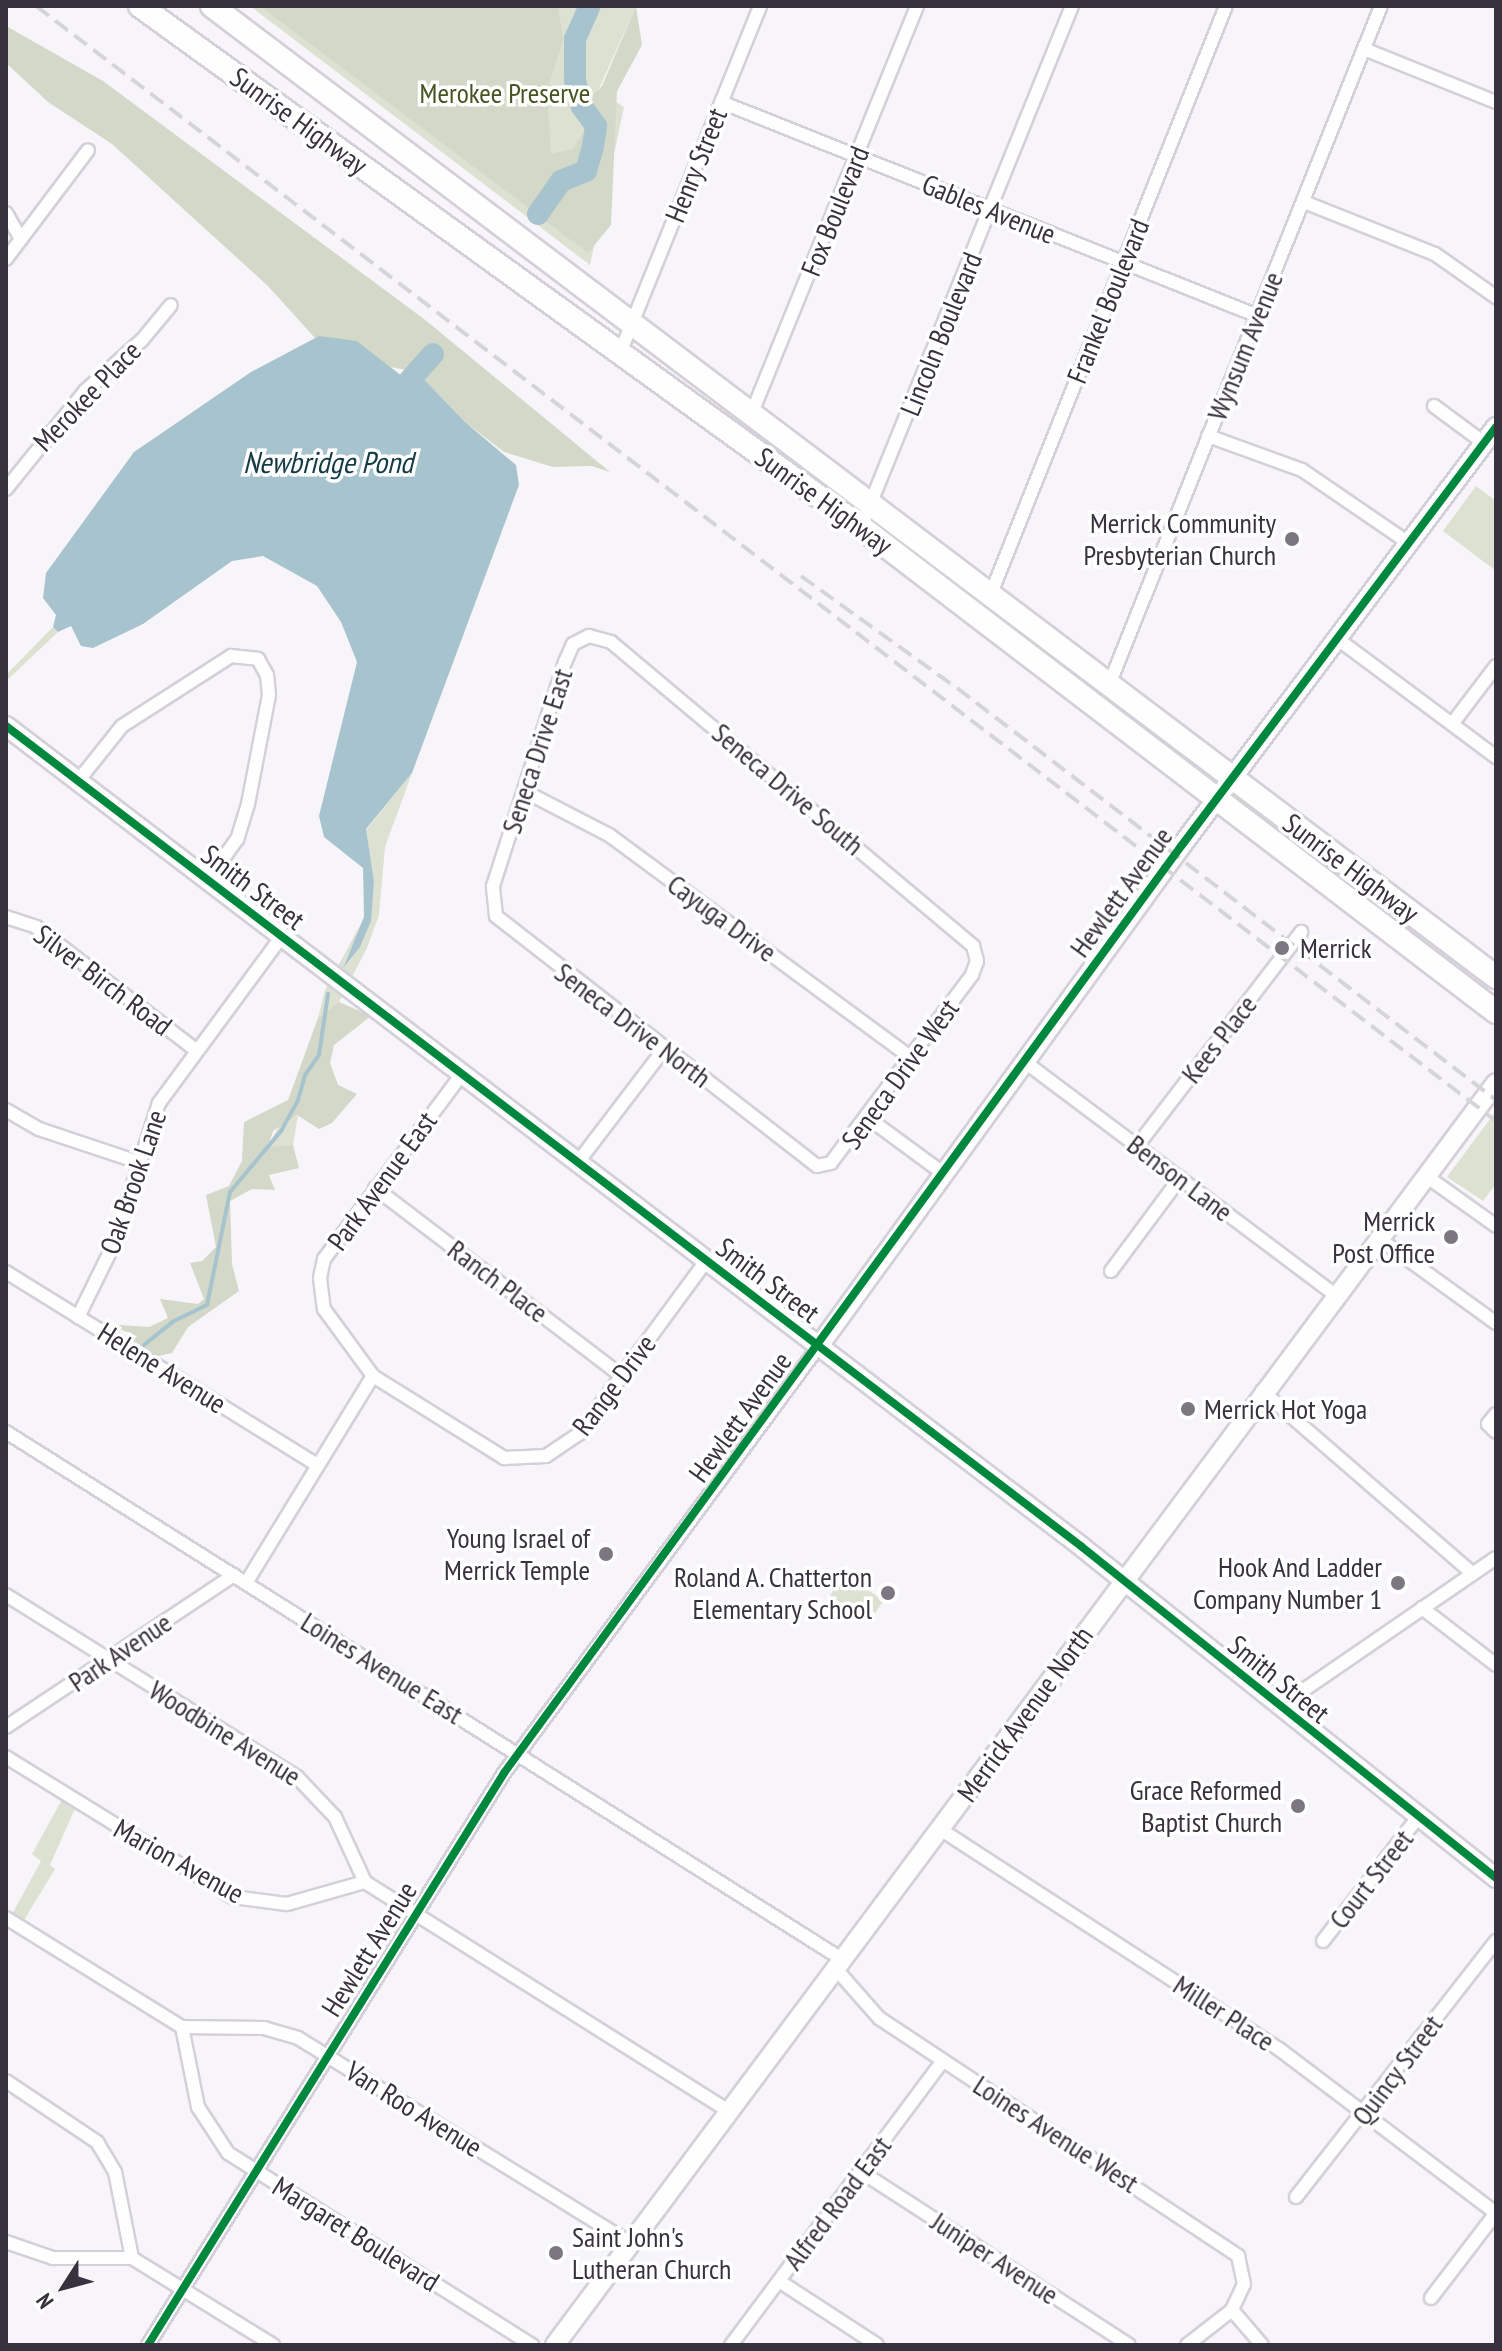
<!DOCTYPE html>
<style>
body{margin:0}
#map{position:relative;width:1502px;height:2351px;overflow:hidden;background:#f7f5f9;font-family:"PT Sans Narrow",sans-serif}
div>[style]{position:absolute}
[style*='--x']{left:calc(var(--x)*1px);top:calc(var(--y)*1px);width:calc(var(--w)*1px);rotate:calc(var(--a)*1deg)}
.green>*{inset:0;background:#dce1d1;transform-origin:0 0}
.forest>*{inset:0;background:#d3d8c8}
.water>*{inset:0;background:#a7c4ce}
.stream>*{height:4px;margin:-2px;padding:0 2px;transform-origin:2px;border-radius:2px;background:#a7c4ce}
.river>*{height:22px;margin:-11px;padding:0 11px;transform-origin:11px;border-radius:11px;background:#a7c4ce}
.roads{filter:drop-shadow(2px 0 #d4d0d9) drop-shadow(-2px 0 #d4d0d9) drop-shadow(0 2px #d4d0d9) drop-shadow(0 -2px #d4d0d9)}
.street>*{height:12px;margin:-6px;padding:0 6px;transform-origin:6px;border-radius:6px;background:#fefefe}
.secondary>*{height:18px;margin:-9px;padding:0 9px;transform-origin:9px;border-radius:9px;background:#fefefe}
.highway>*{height:22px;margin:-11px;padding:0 11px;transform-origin:11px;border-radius:11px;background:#fefefe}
.rail>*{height:4px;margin-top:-2px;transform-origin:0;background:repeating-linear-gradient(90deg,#d6d5d6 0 16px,transparent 0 24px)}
.cycleway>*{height:8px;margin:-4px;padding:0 4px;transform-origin:4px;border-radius:4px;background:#00873e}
.dots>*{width:22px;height:22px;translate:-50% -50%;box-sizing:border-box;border:4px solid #fff;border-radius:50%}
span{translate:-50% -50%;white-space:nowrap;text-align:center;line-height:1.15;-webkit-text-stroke:7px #fff;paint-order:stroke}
.park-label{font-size:28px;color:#465421}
.street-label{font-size:28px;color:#38323e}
.poi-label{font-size:28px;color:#38323e}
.right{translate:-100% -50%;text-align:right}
.left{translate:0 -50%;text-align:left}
.water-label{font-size:30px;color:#143b45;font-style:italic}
.frame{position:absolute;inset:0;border:8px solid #38323e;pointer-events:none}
.north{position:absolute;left:24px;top:2247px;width:80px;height:80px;-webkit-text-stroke:6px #fff;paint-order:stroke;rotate:234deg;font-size:22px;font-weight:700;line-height:32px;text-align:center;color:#38323e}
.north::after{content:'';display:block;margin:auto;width:28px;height:36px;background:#38323e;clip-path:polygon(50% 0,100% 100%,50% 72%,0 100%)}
</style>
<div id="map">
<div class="green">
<div style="clip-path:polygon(250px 6px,636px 6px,598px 91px,624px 107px,590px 265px)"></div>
<div style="clip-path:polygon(1476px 486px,1496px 501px,1496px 571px,1443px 531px)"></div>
<div style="clip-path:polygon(53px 627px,58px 632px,6px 681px,6px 675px)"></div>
<div style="clip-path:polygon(412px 773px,385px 847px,379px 915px,367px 948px,339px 1002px,318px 1018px,325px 990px,364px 918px,344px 965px,360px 947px,374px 881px,366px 830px)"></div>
<div style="clip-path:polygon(1496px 1111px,1496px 1184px,1483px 1201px,1447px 1177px)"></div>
<div style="clip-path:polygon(298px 1115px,293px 1145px,267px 1148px,280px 1124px)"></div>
<div style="left:845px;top:1574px;width:47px;height:26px;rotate:35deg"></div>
<div style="clip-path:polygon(64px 1796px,77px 1804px,50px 1865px,55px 1869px,21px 1925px,10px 1918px,41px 1861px,32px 1854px)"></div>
</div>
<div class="forest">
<div style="clip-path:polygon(260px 6px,558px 6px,563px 40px,547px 91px,551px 154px,573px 149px,583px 133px,592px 96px,602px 86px,636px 6px,642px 45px,617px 91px,611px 225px,588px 253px)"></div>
<div style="clip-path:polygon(6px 26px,103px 81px,424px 319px,610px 472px,592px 466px,553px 467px,504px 452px,465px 422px,417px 372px,390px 367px,357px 341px,315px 338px,268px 286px,112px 144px,48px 102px,6px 63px)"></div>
<div style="clip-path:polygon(339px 1002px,371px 1016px,334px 1045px,330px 1063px,338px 1085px,357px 1094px,332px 1123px,319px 1129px,297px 1115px,273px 1131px,268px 1147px,293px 1145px,299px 1168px,269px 1175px,275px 1190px,252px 1189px,230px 1201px,232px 1264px,239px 1291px,188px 1327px,172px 1353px,154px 1357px,136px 1347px,130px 1333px,105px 1324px,149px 1327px,168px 1318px,160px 1299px,198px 1304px,204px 1299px,190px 1263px,202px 1261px,216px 1247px,206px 1195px,229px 1186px,242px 1161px,244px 1122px,288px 1100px,318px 1018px)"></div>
</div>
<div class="water">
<div style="clip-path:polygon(319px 336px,357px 341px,407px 380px,417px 372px,465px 422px,516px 465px,519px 485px,412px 773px,366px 829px,374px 881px,371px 921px,360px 947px,343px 968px,364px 917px,363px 868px,324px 837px,319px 816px,357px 662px,341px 622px,317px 586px,263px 556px,232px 561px,143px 624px,93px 648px,81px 646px,71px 626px,58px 632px,53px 627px,56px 615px,43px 598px,46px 573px,134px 452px,251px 372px)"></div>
</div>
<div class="stream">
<div style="--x:144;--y:1345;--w:36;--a:-39"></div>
<div style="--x:172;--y:1322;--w:39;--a:-26"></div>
<div style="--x:207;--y:1305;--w:115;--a:-78.5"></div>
<div style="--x:230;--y:1192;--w:80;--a:-50.1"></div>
<div style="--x:281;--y:1131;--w:35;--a:-61"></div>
<div style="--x:298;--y:1100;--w:26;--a:-74"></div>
<div style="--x:305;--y:1075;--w:24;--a:-55"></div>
<div style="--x:319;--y:1055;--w:62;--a:-81.6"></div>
</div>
<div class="river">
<div style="--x:538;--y:214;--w:40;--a:-55.1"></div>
<div style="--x:561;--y:181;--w:27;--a:-22"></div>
<div style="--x:586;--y:171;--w:26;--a:-74"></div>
<div style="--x:593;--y:146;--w:20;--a:-81"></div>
<div style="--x:596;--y:126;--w:24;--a:-126"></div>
<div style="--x:582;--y:107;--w:28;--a:-105"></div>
<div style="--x:575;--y:80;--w:41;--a:-90"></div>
<div style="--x:575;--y:39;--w:36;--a:-66"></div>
<div style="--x:401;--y:390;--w:48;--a:-48.4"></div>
</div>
<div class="roads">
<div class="street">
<div style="--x:1364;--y:49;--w:142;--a:21.9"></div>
<div style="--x:721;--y:102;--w:578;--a:21.73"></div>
<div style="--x:1304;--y:202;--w:141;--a:21.7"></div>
<div style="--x:1435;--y:254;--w:75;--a:35.2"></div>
<div style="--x:6;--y:213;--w:30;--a:60"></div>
<div style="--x:6;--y:259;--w:136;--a:-53"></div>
<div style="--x:620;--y:353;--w:374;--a:-68"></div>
<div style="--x:1434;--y:406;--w:62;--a:36.5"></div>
<div style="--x:751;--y:415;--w:441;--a:-67.9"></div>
<div style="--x:1208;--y:436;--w:100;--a:19.9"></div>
<div style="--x:1302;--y:470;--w:131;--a:34.4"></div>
<div style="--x:6;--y:489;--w:126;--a:-51.1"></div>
<div style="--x:85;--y:391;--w:76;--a:-41.8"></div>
<div style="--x:142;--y:340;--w:45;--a:-50.4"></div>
<div style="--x:861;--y:527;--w:562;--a:-67.95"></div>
<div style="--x:990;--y:596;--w:635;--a:-68.2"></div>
<div style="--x:589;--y:636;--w:23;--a:15"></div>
<div style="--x:611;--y:642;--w:473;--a:40"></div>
<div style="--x:973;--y:946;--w:16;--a:75"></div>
<div style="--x:977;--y:961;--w:15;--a:110"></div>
<div style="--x:972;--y:975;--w:235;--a:126.9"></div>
<div style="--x:831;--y:1163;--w:14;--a:168"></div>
<div style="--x:817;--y:1166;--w:407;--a:-142.1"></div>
<div style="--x:496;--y:916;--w:30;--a:-96"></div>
<div style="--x:493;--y:886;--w:235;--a:-72.2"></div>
<div style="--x:565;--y:662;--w:20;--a:-66"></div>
<div style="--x:573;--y:644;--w:18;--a:-27"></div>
<div style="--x:1339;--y:640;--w:196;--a:36.7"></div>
<div style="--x:1109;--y:685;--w:731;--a:-68.17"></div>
<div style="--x:1452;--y:724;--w:73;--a:-52.8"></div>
<div style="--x:78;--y:781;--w:70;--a:-51.3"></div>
<div style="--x:122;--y:726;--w:130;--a:-32.7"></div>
<div style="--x:231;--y:656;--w:27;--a:6"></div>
<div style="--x:258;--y:659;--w:18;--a:61"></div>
<div style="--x:267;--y:675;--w:20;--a:84"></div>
<div style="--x:269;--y:695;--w:111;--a:100.9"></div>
<div style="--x:248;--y:804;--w:37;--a:107"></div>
<div style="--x:237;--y:839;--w:50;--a:125.3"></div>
<div style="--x:524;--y:791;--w:96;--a:27.4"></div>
<div style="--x:609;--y:835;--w:375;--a:36.4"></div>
<div style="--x:6;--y:917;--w:32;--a:18"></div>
<div style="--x:36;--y:927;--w:202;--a:37.6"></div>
<div style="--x:1025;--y:1062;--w:386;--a:36.9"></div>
<div style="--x:462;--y:1074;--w:231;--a:126.7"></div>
<div style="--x:324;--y:1259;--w:19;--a:102"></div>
<div style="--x:320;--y:1278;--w:31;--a:83"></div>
<div style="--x:324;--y:1309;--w:83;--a:53.8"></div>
<div style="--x:373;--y:1376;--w:155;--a:32"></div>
<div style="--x:504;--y:1458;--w:42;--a:-2.7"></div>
<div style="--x:546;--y:1456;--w:40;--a:-34"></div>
<div style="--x:579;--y:1434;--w:215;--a:-53.7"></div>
<div style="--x:6;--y:1110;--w:38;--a:30"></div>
<div style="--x:39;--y:1129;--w:104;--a:18.4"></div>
<div style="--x:868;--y:1118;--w:93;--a:36.3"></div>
<div style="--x:1137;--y:1146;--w:270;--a:-52.5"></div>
<div style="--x:578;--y:1162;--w:142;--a:-52.7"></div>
<div style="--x:1426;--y:1176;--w:86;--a:35.5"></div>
<div style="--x:375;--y:1188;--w:310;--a:37.3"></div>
<div style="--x:1377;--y:1237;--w:147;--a:35.9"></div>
<div style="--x:1111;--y:1271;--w:116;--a:-53.4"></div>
<div style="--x:6;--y:1272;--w:366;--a:31.8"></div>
<div style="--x:78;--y:1317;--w:79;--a:-63.8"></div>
<div style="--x:113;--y:1246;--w:150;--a:-72.2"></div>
<div style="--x:159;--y:1103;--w:207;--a:-53.6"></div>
<div style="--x:1262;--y:1391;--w:279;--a:40.9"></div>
<div style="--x:1496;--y:1414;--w:13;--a:129"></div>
<div style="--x:1488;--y:1424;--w:11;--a:45"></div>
<div style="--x:6;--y:1432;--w:990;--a:32.24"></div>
<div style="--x:246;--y:1583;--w:243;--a:-58.5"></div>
<div style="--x:6;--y:1595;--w:343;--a:32"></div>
<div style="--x:297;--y:1777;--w:55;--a:46.5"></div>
<div style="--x:335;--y:1817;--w:72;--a:65.2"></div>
<div style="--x:365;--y:1882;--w:430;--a:32.2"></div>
<div style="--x:1422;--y:1608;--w:93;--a:37.6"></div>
<div style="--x:1279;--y:1707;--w:263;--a:-34.5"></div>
<div style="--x:6;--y:1727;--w:274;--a:-33.7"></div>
<div style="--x:6;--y:1757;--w:267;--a:31.7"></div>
<div style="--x:233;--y:1897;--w:54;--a:7.4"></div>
<div style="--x:287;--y:1904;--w:81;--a:-15.8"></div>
<div style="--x:940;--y:1829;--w:404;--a:33"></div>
<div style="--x:1279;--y:2049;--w:272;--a:37.1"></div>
<div style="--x:6;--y:1918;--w:207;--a:31.8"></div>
<div style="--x:182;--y:2027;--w:82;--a:78.7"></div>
<div style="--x:198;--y:2107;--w:55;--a:56.9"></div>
<div style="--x:228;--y:2153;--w:360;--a:32.3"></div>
<div style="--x:1323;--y:1941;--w:156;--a:-52.5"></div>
<div style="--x:836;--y:1969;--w:65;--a:48.7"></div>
<div style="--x:879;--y:2018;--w:431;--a:33.5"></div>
<div style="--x:1238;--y:2256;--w:29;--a:78"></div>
<div style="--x:1244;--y:2284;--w:29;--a:115"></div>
<div style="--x:1232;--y:2310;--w:57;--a:142.1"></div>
<div style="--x:182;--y:2027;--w:82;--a:0.7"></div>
<div style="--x:264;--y:2028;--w:35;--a:16"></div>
<div style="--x:298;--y:2038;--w:390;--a:31.7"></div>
<div style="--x:6;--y:2081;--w:110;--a:33.8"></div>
<div style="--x:97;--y:2142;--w:35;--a:59"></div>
<div style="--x:115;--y:2172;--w:88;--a:78.8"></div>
<div style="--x:132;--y:2258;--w:166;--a:31.7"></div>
<div style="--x:860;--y:2171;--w:320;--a:32.9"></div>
<div style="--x:1296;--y:2197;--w:325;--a:-52"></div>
<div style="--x:6;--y:2242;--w:50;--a:18.8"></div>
<div style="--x:53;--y:2258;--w:79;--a:0"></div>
<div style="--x:779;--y:2281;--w:117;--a:33.1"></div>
<div style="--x:1431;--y:2298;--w:107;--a:-52.6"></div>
<div style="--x:1232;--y:2310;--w:46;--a:49.4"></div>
<div style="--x:148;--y:2345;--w:674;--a:-58.1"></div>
<div style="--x:504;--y:1773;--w:531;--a:-53.58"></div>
<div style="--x:731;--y:2345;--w:354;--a:-53.3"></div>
</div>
<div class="secondary">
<div style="--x:6;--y:726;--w:1353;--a:37.34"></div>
<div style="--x:1082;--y:1547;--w:530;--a:38.64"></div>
<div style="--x:819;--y:1346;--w:619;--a:-54.07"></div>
<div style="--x:1182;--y:845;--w:523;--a:-53.09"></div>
<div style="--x:555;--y:2345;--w:1574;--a:-53.29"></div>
</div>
<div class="highway">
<div style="--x:140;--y:6;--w:890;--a:35.85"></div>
<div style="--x:861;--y:527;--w:799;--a:37.37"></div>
<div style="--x:212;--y:6;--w:1610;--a:37.1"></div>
</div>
</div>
<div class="rail">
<div style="--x:36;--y:6;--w:1837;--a:37.37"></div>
<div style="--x:801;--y:576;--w:192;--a:35.7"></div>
<div style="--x:957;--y:688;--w:678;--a:37.39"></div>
</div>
<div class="cycleway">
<div style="--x:6;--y:726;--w:1353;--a:37.34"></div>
<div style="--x:1082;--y:1547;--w:530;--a:38.64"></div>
<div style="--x:148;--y:2345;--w:674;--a:-58.1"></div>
<div style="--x:504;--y:1773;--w:1149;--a:-53.85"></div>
<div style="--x:1182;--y:845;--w:523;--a:-53.09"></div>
</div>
<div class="dots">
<div style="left:1292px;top:539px;background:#7b767f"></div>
<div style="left:1282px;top:948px;background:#7b767f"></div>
<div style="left:1451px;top:1237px;background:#7b767f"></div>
<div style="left:1188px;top:1409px;background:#7b767f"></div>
<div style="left:606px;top:1554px;background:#7b767f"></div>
<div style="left:1398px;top:1583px;background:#7b767f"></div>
<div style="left:888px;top:1593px;background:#7b767f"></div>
<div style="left:1298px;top:1806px;background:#7b767f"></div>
<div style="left:556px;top:2253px;background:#7b767f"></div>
</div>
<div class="park-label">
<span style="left:505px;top:93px">Merokee Preserve</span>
</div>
<div class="street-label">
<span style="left:299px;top:121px;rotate:36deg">Sunrise Highway</span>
<span style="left:696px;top:165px;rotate:-68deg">Henry Street</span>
<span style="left:989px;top:209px;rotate:22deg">Gables Avenue</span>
<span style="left:835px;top:211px;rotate:-68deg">Fox Boulevard</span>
<span style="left:1108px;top:301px;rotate:-68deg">Frankel Boulevard</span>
<span style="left:941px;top:334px;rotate:-68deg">Lincoln Boulevard</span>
<span style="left:1245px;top:346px;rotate:-68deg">Wynsum Avenue</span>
<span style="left:87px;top:396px;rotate:-46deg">Merokee Place</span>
<span style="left:824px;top:501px;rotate:36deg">Sunrise Highway</span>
<span style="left:537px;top:751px;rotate:-72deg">Seneca Drive East</span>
<span style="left:788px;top:789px;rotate:40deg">Seneca Drive South</span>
<span style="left:1351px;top:868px;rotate:37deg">Sunrise Highway</span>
<span style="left:253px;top:887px;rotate:37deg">Smith Street</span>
<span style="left:1121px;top:892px;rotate:-54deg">Hewlett Avenue</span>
<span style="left:722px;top:918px;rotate:36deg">Cayuga Drive</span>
<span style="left:103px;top:980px;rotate:37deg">Silver Birch Road</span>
<span style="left:633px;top:1025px;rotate:37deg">Seneca Drive North</span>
<span style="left:1219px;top:1039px;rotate:-52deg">Kees Place</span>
<span style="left:900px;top:1074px;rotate:-54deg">Seneca Drive West</span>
<span style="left:1180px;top:1178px;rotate:37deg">Benson Lane</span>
<span style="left:382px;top:1181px;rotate:-54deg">Park Avenue East</span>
<span style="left:133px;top:1182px;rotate:-71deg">Oak Brook Lane</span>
<span style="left:768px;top:1280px;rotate:37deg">Smith Street</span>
<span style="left:498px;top:1281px;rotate:37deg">Ranch Place</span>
<span style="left:162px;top:1368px;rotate:32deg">Helene Avenue</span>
<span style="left:614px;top:1385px;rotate:-53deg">Range Drive</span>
<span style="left:740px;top:1417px;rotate:-54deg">Hewlett Avenue</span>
<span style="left:120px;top:1652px;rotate:-34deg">Park Avenue</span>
<span style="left:382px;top:1668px;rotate:32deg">Loines Avenue East</span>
<span style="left:1279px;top:1679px;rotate:39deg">Smith Street</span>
<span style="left:1025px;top:1714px;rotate:-54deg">Merrick Avenue North</span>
<span style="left:225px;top:1733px;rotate:32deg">Woodbine Avenue</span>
<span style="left:179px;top:1861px;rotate:29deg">Marion Avenue</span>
<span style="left:1371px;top:1879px;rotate:-52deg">Court Street</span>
<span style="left:369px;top:1949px;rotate:-58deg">Hewlett Avenue</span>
<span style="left:1224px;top:2013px;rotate:33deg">Miller Place</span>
<span style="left:1397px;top:2070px;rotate:-53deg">Quincy Street</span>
<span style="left:414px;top:2109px;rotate:32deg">Van Roo Avenue</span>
<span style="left:1056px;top:2134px;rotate:33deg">Loines Avenue West</span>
<span style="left:837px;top:2203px;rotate:-53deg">Alfred Road East</span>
<span style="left:356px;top:2234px;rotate:32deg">Margaret Boulevard</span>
<span style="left:995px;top:2258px;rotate:33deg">Juniper Avenue</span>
</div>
<div class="poi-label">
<span class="right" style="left:1276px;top:539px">Merrick Community<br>Presbyterian Church</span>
<span class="left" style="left:1300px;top:948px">Merrick</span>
<span class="right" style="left:1435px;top:1237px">Merrick<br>Post Office</span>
<span class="left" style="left:1204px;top:1409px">Merrick Hot Yoga</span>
<span class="right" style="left:590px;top:1554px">Young Israel of<br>Merrick Temple</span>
<span class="right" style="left:1382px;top:1583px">Hook And Ladder<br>Company Number 1</span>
<span class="right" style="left:872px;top:1593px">Roland A. Chatterton<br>Elementary School</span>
<span class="right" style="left:1282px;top:1806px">Grace Reformed<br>Baptist Church</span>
<span class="left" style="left:572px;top:2253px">Saint John's<br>Lutheran Church</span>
</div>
<div class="water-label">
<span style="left:328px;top:462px">Newbridge Pond</span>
</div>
<div class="frame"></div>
<div class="north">N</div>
</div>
